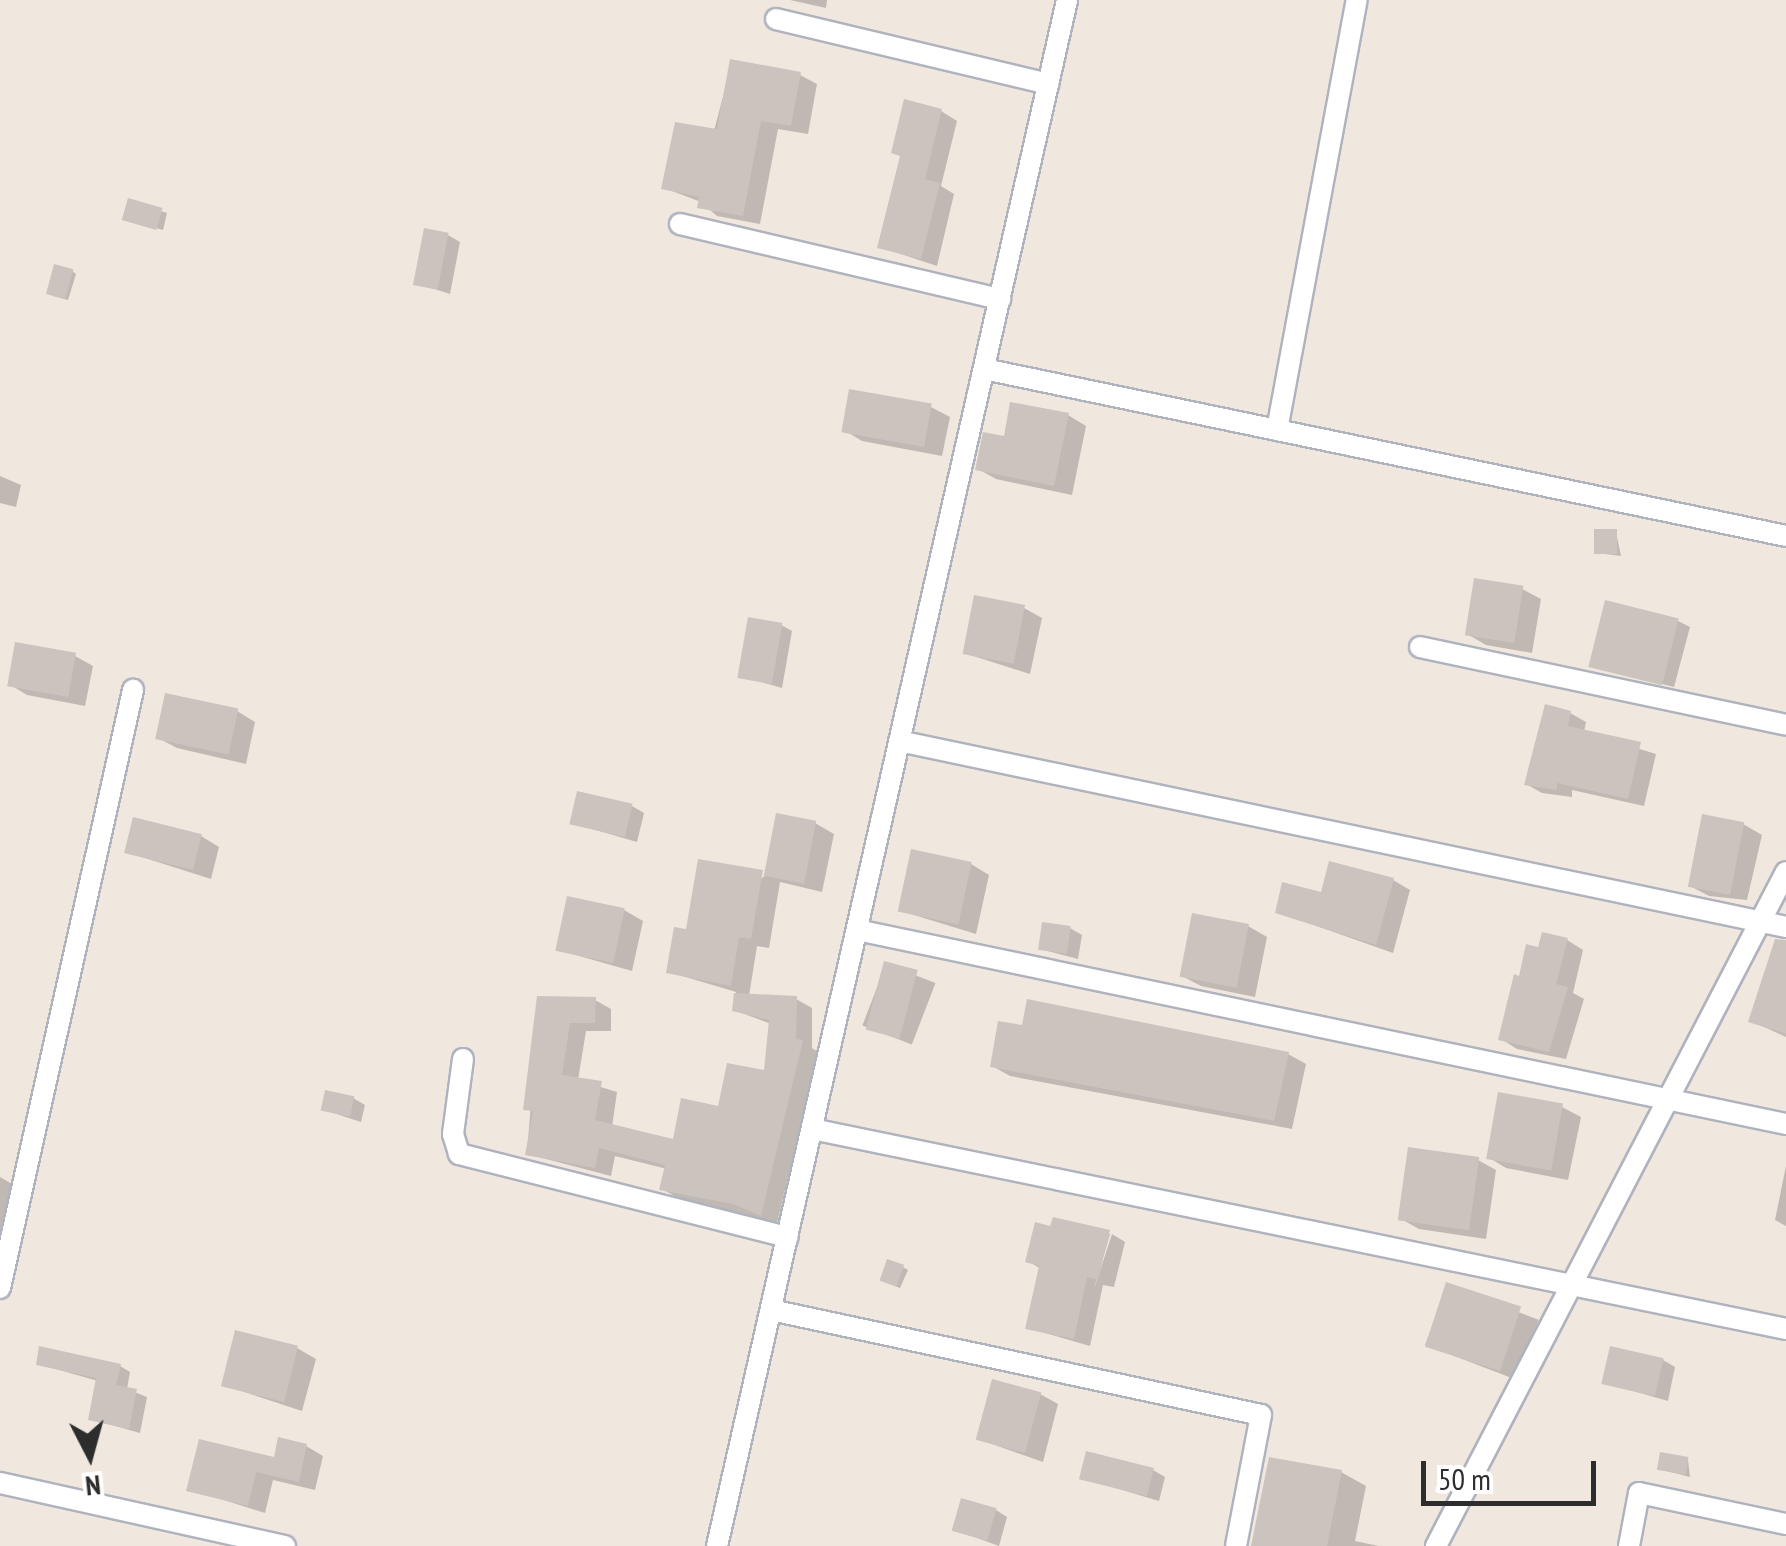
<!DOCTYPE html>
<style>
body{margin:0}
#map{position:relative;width:1786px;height:1546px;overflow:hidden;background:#f0e7df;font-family:"PT Sans Narrow",sans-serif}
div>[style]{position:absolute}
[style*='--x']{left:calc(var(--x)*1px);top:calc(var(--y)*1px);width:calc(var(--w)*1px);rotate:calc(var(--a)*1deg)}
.shadow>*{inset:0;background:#0003;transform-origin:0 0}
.building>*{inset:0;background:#cbc4be;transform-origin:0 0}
.roads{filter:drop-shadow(2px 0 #afb3be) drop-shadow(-2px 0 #afb3be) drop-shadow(0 2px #afb3be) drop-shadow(0 -2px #afb3be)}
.minor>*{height:20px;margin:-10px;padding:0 10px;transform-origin:10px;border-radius:10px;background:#fff}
span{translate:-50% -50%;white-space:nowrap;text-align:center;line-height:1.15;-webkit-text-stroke:8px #fff;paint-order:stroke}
.north{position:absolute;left:40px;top:1406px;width:100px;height:100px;-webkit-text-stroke:8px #fff;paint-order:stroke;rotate:174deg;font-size:28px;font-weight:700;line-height:40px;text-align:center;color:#2d2d2d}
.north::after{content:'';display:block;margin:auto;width:35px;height:45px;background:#2d2d2d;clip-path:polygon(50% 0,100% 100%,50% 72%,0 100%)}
.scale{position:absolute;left:1421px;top:1461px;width:175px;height:45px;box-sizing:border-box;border:5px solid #2d2d2d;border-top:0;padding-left:12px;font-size:30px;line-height:35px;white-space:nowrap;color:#2d2d2d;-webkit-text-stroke:8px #fff;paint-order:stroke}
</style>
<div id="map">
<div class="shadow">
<div style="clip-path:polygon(790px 0,827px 0,826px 8px)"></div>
<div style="clip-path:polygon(732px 62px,800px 75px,817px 84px,808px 134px,778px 129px,760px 224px,717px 216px,701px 202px,664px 188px,714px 131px)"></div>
<div style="clip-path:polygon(941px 111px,957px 121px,941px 186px,954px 194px,937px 266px,880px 247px)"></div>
<div style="clip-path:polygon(130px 201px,167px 213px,163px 230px,130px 221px)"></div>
<div style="clip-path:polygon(448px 235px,460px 242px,450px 294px,416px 283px)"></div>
<div style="clip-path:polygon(72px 271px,76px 274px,68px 300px,53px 296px)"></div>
<div style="clip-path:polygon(931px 407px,950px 417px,942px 456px,862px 441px,844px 430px)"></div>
<div style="clip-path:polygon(1068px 415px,1086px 426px,1072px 495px,996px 479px,978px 469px,1006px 439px)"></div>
<div style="clip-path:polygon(0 476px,21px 485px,16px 507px,0 503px)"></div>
<div style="clip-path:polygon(1616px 532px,1621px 556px,1597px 553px)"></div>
<div style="clip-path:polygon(1522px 589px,1541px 599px,1532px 653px,1486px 645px,1467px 634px)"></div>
<div style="clip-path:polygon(1024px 608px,1042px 618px,1030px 674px,964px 653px)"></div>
<div style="clip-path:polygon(1678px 621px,1690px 627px,1674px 687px,1596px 667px)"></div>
<div style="clip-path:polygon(781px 625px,792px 631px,782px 688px,740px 676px)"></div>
<div style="clip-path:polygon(75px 656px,93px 666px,85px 706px,27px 695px,9px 684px)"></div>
<div style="clip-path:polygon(237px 711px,255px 722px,246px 764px,177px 748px,158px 738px)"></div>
<div style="clip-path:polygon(1570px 713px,1586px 722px,1584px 732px,1656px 754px,1644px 806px,1572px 790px,1572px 797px,1542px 793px,1526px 784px)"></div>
<div style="clip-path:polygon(632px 806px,644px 813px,637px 842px,572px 823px)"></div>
<div style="clip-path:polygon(815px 823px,834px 834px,822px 892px,780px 882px,769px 948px,757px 946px,749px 996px,796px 999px,812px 1008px,812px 1048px,818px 1052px,777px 1223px,678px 1198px,662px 1189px,667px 1169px,615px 1156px,611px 1176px,527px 1154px,539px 999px,595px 1000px,611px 1009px,611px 1031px,586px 1031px,578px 1080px,617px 1092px,612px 1127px,675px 1142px,766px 1073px,771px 1024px,734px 1010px,736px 992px,669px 972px,688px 932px,766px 875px)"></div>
<div style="clip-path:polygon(1743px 824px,1762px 835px,1747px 900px,1709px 896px,1690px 886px)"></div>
<div style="clip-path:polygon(201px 836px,219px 847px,211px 879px,126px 852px)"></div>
<div style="clip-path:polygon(971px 864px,989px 875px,976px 934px,901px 911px)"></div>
<div style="clip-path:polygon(1393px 880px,1410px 890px,1393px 953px,1277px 912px)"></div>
<div style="clip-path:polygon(624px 910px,643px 921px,632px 971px,558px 950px)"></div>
<div style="clip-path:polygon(1248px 926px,1267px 937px,1255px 997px,1201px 986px,1182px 976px)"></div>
<div style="clip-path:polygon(1070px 928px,1082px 935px,1078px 959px,1040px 949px)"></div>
<div style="clip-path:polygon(1567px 940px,1583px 950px,1573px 993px,1584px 999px,1566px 1059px,1517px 1049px,1501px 1039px,1540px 950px)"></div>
<div style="clip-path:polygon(1786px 954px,1786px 1037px,1751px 1021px)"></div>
<div style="left:886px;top:964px;width:53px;height:66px;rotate:21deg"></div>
<div style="clip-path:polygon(1288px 1054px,1306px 1064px,1292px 1129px,1010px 1076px,992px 1066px)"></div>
<div style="clip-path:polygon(353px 1098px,365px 1105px,361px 1122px,324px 1110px)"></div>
<div style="clip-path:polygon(1562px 1107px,1581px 1117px,1568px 1180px,1506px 1168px,1488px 1157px)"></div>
<div style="clip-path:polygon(1478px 1160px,1496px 1170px,1486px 1239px,1419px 1229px,1401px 1219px)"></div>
<div style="clip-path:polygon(1786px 1166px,1786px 1226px,1775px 1220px)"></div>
<div style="clip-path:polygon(0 1177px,19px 1188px,0 1257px)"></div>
<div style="clip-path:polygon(1054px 1220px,1110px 1234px,1093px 1292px,1112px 1234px,1125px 1242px,1114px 1287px,1103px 1285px,1090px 1346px,1028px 1328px,1041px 1269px,1028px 1261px,1037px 1225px,1052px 1229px)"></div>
<div style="clip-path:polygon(903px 1267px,908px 1270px,900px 1288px,887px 1283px)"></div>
<div style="left:1448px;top:1285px;width:97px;height:64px;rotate:21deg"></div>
<div style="clip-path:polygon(297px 1348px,316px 1359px,302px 1411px,223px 1385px)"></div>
<div style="clip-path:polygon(1663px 1360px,1675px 1367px,1668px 1401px,1605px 1383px)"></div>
<div style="clip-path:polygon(38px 1364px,120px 1366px,130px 1372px,127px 1389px,147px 1397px,140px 1433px,90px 1419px,98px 1381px)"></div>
<div style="clip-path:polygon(1040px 1394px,1058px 1404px,1043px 1462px,978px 1439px)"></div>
<div style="clip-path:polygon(306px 1446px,323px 1456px,315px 1490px,273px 1480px,265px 1513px,189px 1489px)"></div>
<div style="clip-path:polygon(1688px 1460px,1690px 1477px,1659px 1469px)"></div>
<div style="clip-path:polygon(1153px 1470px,1165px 1477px,1159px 1501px,1082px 1478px)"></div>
<div style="clip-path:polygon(1341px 1472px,1366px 1486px,1355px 1541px,1379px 1546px,1254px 1546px)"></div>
<div style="clip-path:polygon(996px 1510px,1007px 1517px,999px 1546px,955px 1530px)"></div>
</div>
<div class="building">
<div style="clip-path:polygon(730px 59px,801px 72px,791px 126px,761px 121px,743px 216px,697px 208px,699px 197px,661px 189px,675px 122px,717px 129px)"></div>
<div style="clip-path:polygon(904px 99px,942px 109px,925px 179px,940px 183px,921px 259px,877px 248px,900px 156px,891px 153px)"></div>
<div style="left:128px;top:198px;width:36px;height:23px;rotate:16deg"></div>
<div style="left:424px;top:228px;width:25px;height:58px;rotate:11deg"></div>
<div style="left:54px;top:264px;width:20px;height:31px;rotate:15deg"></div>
<div style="left:849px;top:389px;width:84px;height:44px;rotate:10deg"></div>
<div style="clip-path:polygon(1010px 402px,1069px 413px,1054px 486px,975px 470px,983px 432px,1004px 436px)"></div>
<div style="left:1594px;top:529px;width:23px;height:25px"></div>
<div style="left:1474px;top:578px;width:50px;height:58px;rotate:9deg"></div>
<div style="left:974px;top:595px;width:52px;height:60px;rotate:11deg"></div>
<div style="left:1605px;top:600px;width:76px;height:69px;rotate:14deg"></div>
<div style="left:748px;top:617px;width:35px;height:62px;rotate:10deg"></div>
<div style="left:15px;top:642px;width:62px;height:45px;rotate:10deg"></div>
<div style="left:165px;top:693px;width:75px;height:47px;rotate:12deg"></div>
<div style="clip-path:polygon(1545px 704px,1571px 711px,1568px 726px,1641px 742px,1628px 799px,1557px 783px,1557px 790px,1524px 785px)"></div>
<div style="left:577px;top:791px;width:57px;height:34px;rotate:13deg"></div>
<div style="left:776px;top:813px;width:41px;height:64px;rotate:11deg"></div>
<div style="left:1702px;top:814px;width:43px;height:74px;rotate:11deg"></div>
<div style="left:133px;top:817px;width:71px;height:37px;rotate:14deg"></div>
<div style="left:911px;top:849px;width:62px;height:64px;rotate:12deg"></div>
<div style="clip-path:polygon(698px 859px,763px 870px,751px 939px,739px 937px,731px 986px,666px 973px,674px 927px,686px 929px)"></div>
<div style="clip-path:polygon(1329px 861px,1394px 878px,1376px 945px,1275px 913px,1282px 882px,1321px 892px)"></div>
<div style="left:567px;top:896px;width:59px;height:56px;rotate:12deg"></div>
<div style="left:1192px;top:913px;width:58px;height:65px;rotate:11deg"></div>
<div style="left:1042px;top:922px;width:29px;height:28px;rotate:8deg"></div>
<div style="clip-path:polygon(1542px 932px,1568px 938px,1556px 984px,1568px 987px,1549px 1052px,1498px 1040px,1514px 974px,1519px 976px,1526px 944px,1538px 947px)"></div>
<div style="clip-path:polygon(1775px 939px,1786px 940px,1786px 1034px,1748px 1022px)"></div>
<div style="left:884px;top:961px;width:35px;height:71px;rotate:15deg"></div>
<div style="clip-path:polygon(734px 993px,797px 996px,796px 1039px,803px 1040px,761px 1216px,733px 1204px,659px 1190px,665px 1165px,599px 1148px,595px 1168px,525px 1155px,533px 1111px,523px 1110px,537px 996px,596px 997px,595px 1023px,570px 1023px,562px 1075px,602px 1081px,595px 1120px,673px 1139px,681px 1098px,718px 1106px,727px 1063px,764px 1070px,769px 1020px,732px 1011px)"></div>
<div style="clip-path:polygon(1027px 999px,1289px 1052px,1274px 1121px,990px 1067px,998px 1021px,1022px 1025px)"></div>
<div style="left:325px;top:1090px;width:30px;height:21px;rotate:12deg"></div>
<div style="left:1498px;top:1092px;width:66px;height:68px;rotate:10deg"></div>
<div style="left:1408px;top:1147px;width:72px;height:74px;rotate:8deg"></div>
<div style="clip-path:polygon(1053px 1217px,1110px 1230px,1098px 1280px,1087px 1277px,1074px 1339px,1025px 1329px,1039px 1266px,1025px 1262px,1035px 1222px,1050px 1226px)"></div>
<div style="left:887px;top:1259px;width:18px;height:23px;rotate:19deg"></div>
<div style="left:1446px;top:1282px;width:79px;height:68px;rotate:18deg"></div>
<div style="left:235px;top:1330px;width:65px;height:58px;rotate:14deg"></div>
<div style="clip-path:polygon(39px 1346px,121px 1364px,116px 1385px,137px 1389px,129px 1429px,88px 1420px,96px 1378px,36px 1365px)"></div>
<div style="left:1610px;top:1346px;width:55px;height:39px;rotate:13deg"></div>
<div style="left:992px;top:1379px;width:51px;height:63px;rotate:15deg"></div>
<div style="clip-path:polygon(278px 1437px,307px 1444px,299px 1482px,256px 1472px,248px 1506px,186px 1491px,199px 1439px,274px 1457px)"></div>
<div style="left:1086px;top:1451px;width:70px;height:29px;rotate:14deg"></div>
<div style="left:1660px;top:1452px;width:29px;height:18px;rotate:10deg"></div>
<div style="clip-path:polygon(1269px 1457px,1342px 1470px,1327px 1546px,1251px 1546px)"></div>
<div style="left:961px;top:1498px;width:37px;height:34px;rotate:16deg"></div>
</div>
<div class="roads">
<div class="minor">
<div style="--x:776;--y:19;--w:280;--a:13.4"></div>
<div style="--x:680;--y:224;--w:329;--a:13.2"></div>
<div style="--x:984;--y:369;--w:819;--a:11.76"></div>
<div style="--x:1277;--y:430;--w:437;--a:-79.5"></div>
<div style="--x:1420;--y:647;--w:374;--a:12"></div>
<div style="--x:899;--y:741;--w:906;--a:11.84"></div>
<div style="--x:857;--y:930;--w:949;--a:11.8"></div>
<div style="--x:463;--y:1059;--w:76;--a:97.6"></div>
<div style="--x:453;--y:1134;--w:21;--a:73"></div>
<div style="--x:459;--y:1154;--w:339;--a:14.2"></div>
<div style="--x:812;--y:1129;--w:994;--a:11.6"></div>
<div style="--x:0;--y:1288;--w:613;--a:-77.46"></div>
<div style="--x:771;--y:1310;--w:501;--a:12.09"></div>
<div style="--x:1261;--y:1415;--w:133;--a:100.8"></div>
<div style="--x:0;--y:1483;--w:292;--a:12.5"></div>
<div style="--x:717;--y:1546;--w:1585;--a:-77.24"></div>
<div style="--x:1436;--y:1546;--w:759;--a:-62.56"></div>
<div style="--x:1629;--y:1546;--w:54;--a:-79.3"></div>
<div style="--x:1639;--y:1493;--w:150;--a:11.9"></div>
</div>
</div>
<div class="north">N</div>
<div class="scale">50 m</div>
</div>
